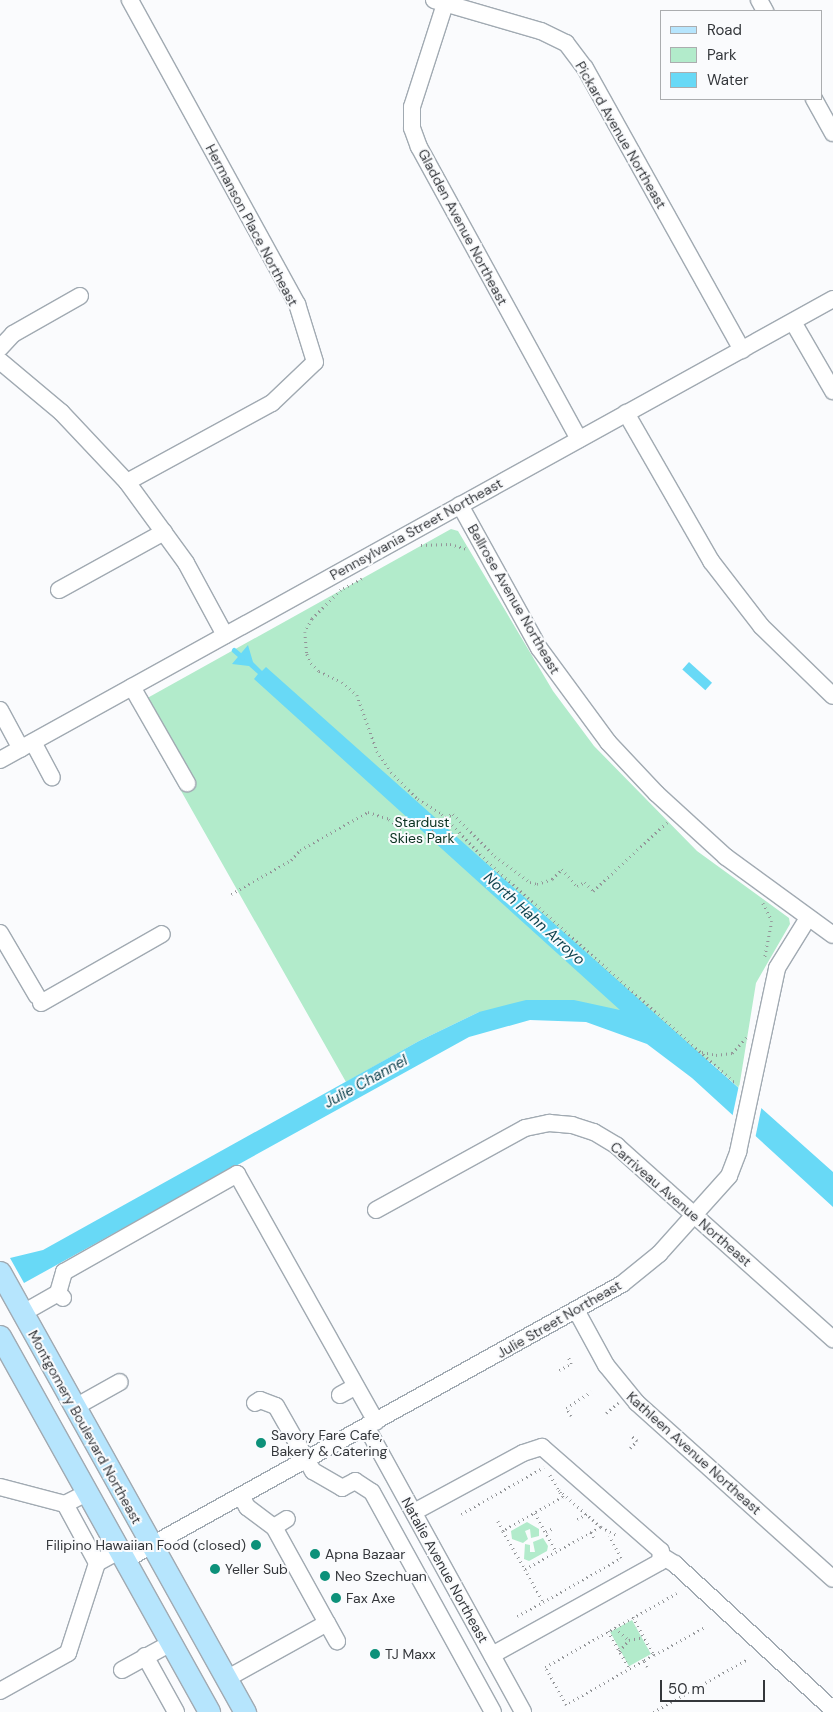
<!DOCTYPE html>
<style>
body{margin:0}
#map{position:relative;width:833px;height:1712px;overflow:hidden;background:#fafbfd;font-family:"DM Sans",sans-serif}
div>[style]{position:absolute}
[style*='--x']{left:calc(var(--x)*1px);top:calc(var(--y)*1px);width:calc(var(--w)*1px);rotate:calc(var(--a)*1deg)}
.green>*{inset:0;background:#b2ebcb;transform-origin:0 0}
.water>*{inset:0;background:#68d9f6;transform-origin:0 0}
.pier>*{inset:0;background:#fafbfd}
.stream>*{height:4.5px;margin:-2.25px;padding:0 2.25px;transform-origin:2.25px;border-radius:2.25px;background:#68d9f6}
.path>*{height:2.5px;margin-top:-1.25px;transform-origin:0;background:repeating-linear-gradient(90deg,#939598 0 1px,transparent 0 5px)}
.roads{filter:drop-shadow(1px 0 #a1aab2) drop-shadow(-1px 0 #a1aab2) drop-shadow(0 1px #a1aab2) drop-shadow(0 -1px #a1aab2)}
.minor>*{height:16px;margin:-8px;padding:0 8px;transform-origin:8px;border-radius:8px;background:#fff}
.major>*{height:21px;margin:-10.5px;padding:0 10.5px;transform-origin:10.5px;border-radius:10.5px;background:#b6e5fd}
.dots>*{width:14px;height:14px;translate:-50% -50%;box-sizing:border-box;border:2px solid #fafbfd;border-radius:50%}
span{translate:-50% -50%;white-space:nowrap;text-align:center;line-height:1.15;-webkit-text-stroke:4px #fafbfd;paint-order:stroke}
.street-label{font-size:14px;color:#34373b}
.park-label{font-size:14px;color:#0a3220}
.poi-label{font-size:14px;color:#34373b}
.left{translate:0 -50%;text-align:left}
.right{translate:-100% -50%;text-align:right}
.water-label{font-size:15px;color:#0f434f;font-style:italic}
.legend{position:absolute;left:660px;top:10px;width:162px;height:90px;box-sizing:border-box;background:#fafbfd;border:1px solid #abadaf;margin:0;padding:6px 9px;list-style:none;font-size:15px;color:#34373b}
.legend li{display:flex;align-items:center;gap:10px;height:25px}
.legend b{width:25px;border:1px solid #abadaf}
.scale{position:absolute;left:660px;top:1680px;width:105px;height:22px;box-sizing:border-box;border:2px solid #34373b;border-top:0;padding-left:6px;font-size:15px;line-height:18px;white-space:nowrap;color:#34373b;-webkit-text-stroke:4px #fafbfd;paint-order:stroke}
</style>
<div id="map">
<div class="green">
<div style="clip-path:polygon(451px 529px,458px 531px,553px 691px,594px 746px,697px 851px,789px 918px,790px 924px,756px 983px,739px 1088px,709px 1061px,621px 1011px,479px 1012px,419px 1041px,346px 1082px,133px 706px)"></div>
<div style="clip-path:polygon(527px 1522px,539px 1529px,539px 1536px,531px 1538px,530px 1529px,525px 1531px,528px 1539px,523px 1543px,512px 1539px,511px 1531px)"></div>
<div style="clip-path:polygon(543px 1538px,548px 1546px,547px 1551px,529px 1561px,524px 1559px,525px 1544px,530px 1545px,530px 1552px,535px 1552px,533px 1542px)"></div>
<div style="left:632px;top:1620px;width:39px;height:25px;rotate:61deg"></div>
</div>
<div class="water">
<div style="clip-path:polygon(248px 645px,253px 662px,262px 671px,266px 667px,833px 1172px,833px 1207px,692px 1078px,647px 1044px,586px 1022px,530px 1020px,469px 1037px,24px 1283px,10px 1258px,43px 1250px,419px 1041px,479px 1012px,526px 1000px,574px 1000px,620px 1010px,254px 679px,258px 674px,249px 666px,232px 664px)"></div>
<div style="left:689px;top:662px;width:31px;height:10px;rotate:42deg"></div>
</div>
<div class="pier">
<div style="clip-path:polygon(739px 1085px,762px 1105px,755px 1139px,732px 1118px)"></div>
</div>
<div class="stream">
<div style="--x:234;--y:650;--w:11;--a:41"></div>
</div>
<div class="path">
<div style="--x:421;--y:545;--w:29;--a:-2"></div>
<div style="--x:450;--y:544;--w:18;--a:16"></div>
<div style="--x:362;--y:579;--w:24;--a:152"></div>
<div style="--x:341;--y:590;--w:41;--a:135"></div>
<div style="--x:312;--y:619;--w:15;--a:118"></div>
<div style="--x:305;--y:632;--w:22;--a:85"></div>
<div style="--x:307;--y:654;--w:10;--a:66"></div>
<div style="--x:311;--y:663;--w:11;--a:45"></div>
<div style="--x:319;--y:671;--w:25;--a:26"></div>
<div style="--x:342;--y:682;--w:20;--a:41"></div>
<div style="--x:357;--y:695;--w:59;--a:70.3"></div>
<div style="--x:377;--y:751;--w:25;--a:56"></div>
<div style="--x:391;--y:772;--w:38;--a:45"></div>
<div style="--x:418;--y:799;--w:28;--a:32"></div>
<div style="--x:442;--y:814;--w:65;--a:46.2"></div>
<div style="--x:487;--y:861;--w:330;--a:41.8"></div>
<div style="--x:733;--y:1081;--w:5;--a:11"></div>
<div style="--x:231;--y:894;--w:69;--a:-29.5"></div>
<div style="--x:291;--y:860;--w:13;--a:-48"></div>
<div style="--x:300;--y:850;--w:78;--a:-29.2"></div>
<div style="--x:368;--y:812;--w:22;--a:18"></div>
<div style="--x:389;--y:819;--w:30;--a:37"></div>
<div style="--x:413;--y:837;--w:13;--a:9"></div>
<div style="--x:426;--y:839;--w:29;--a:-49"></div>
<div style="--x:445;--y:817;--w:9;--a:-21"></div>
<div style="--x:453;--y:814;--w:59;--a:45"></div>
<div style="--x:495;--y:856;--w:44;--a:36.6"></div>
<div style="--x:530;--y:882;--w:7;--a:16"></div>
<div style="--x:537;--y:884;--w:16;--a:-18"></div>
<div style="--x:552;--y:879;--w:14;--a:-45"></div>
<div style="--x:562;--y:869;--w:23;--a:49"></div>
<div style="--x:577;--y:886;--w:9;--a:-27"></div>
<div style="--x:585;--y:882;--w:12;--a:48"></div>
<div style="--x:593;--y:891;--w:101;--a:-43"></div>
<div style="--x:763;--y:903;--w:20;--a:63"></div>
<div style="--x:772;--y:921;--w:37;--a:101"></div>
<div style="--x:702;--y:1052;--w:14;--a:12"></div>
<div style="--x:716;--y:1055;--w:16;--a:-7"></div>
<div style="--x:732;--y:1053;--w:21;--a:-47"></div>
<div style="--x:559;--y:1370;--w:13;--a:-27"></div>
<div style="--x:571;--y:1364;--w:8;--a:-113"></div>
<div style="--x:606;--y:1413;--w:16;--a:-40"></div>
<div style="--x:571;--y:1416;--w:9;--a:-122"></div>
<div style="--x:566;--y:1408;--w:30;--a:-33"></div>
<div style="--x:630;--y:1448;--w:10;--a:-45"></div>
<div style="--x:637;--y:1441;--w:8;--a:-140"></div>
<div style="--x:550;--y:1475;--w:26;--a:59"></div>
<div style="--x:563;--y:1497;--w:69;--a:150.5"></div>
<div style="--x:503;--y:1531;--w:44;--a:59.9"></div>
<div style="--x:525;--y:1569;--w:86;--a:-29.2"></div>
<div style="--x:559;--y:1490;--w:56;--a:41.4"></div>
<div style="--x:601;--y:1527;--w:18;--a:27"></div>
<div style="--x:535;--y:1513;--w:43;--a:61.1"></div>
<div style="--x:461;--y:1514;--w:95;--a:-29.5"></div>
<div style="--x:577;--y:1519;--w:11;--a:-27"></div>
<div style="--x:498;--y:1521;--w:11;--a:63"></div>
<div style="--x:546;--y:1532;--w:8;--a:-30"></div>
<div style="--x:591;--y:1532;--w:9;--a:63"></div>
<div style="--x:525;--y:1569;--w:38;--a:61"></div>
<div style="--x:543;--y:1602;--w:90;--a:-29.4"></div>
<div style="--x:621;--y:1558;--w:25;--a:-119"></div>
<div style="--x:517;--y:1616;--w:30;--a:-28"></div>
<div style="--x:633;--y:1617;--w:43;--a:61.1"></div>
<div style="--x:654;--y:1655;--w:12;--a:149"></div>
<div style="--x:615;--y:1628;--w:18;--a:41"></div>
<div style="--x:608;--y:1631;--w:44;--a:59.9"></div>
<div style="--x:619;--y:1651;--w:15;--a:-48"></div>
<div style="--x:629;--y:1640;--w:15;--a:-11"></div>
<div style="--x:654;--y:1655;--w:58;--a:-28.8"></div>
<div style="--x:647;--y:1667;--w:7;--a:-117"></div>
<div style="--x:644;--y:1661;--w:90;--a:150.6"></div>
<div style="--x:566;--y:1705;--w:43;--a:-118.9"></div>
<div style="--x:545;--y:1667;--w:151;--a:-29.3"></div>
<div style="--x:653;--y:1712;--w:107;--a:-29.2"></div>
</div>
<div class="roads">
<div class="minor">
<div style="--x:434;--y:0;--w:111;--a:16.2"></div>
<div style="--x:541;--y:31;--w:28;--a:26"></div>
<div style="--x:566;--y:43;--w:31;--a:53"></div>
<div style="--x:585;--y:68;--w:323;--a:60.9"></div>
<div style="--x:759;--y:0;--w:13;--a:61"></div>
<div style="--x:445;--y:4;--w:108;--a:107.8"></div>
<div style="--x:412;--y:107;--w:21;--a:90"></div>
<div style="--x:412;--y:128;--w:20;--a:70"></div>
<div style="--x:419;--y:147;--w:333;--a:61.3"></div>
<div style="--x:814;--y:99;--w:39;--a:61"></div>
<div style="--x:793;--y:322;--w:80;--a:59.9"></div>
<div style="--x:0;--y:348;--w:19;--a:-47"></div>
<div style="--x:13;--y:334;--w:77;--a:-29.6"></div>
<div style="--x:0;--y:361;--w:80;--a:39.9"></div>
<div style="--x:61;--y:412;--w:96;--a:46.7"></div>
<div style="--x:127;--y:482;--w:100;--a:53.9"></div>
<div style="--x:186;--y:563;--w:82;--a:61.6"></div>
<div style="--x:626;--y:413;--w:171;--a:60.1"></div>
<div style="--x:711;--y:561;--w:82;--a:52.4"></div>
<div style="--x:761;--y:626;--w:100;--a:44.2"></div>
<div style="--x:127;--y:482;--w:165;--a:-28.6"></div>
<div style="--x:272;--y:403;--w:59;--a:-43.6"></div>
<div style="--x:315;--y:362;--w:61;--a:-107.2"></div>
<div style="--x:297;--y:304;--w:347;--a:-118.8"></div>
<div style="--x:460;--y:505;--w:163;--a:61.1"></div>
<div style="--x:539;--y:648;--w:117;--a:53.7"></div>
<div style="--x:608;--y:742;--w:71;--a:46.7"></div>
<div style="--x:657;--y:794;--w:93;--a:42.4"></div>
<div style="--x:726;--y:857;--w:132;--a:36.1"></div>
<div style="--x:59;--y:590;--w:120;--a:-28.9"></div>
<div style="--x:132;--y:687;--w:111;--a:60.2"></div>
<div style="--x:0;--y:710;--w:44;--a:61.7"></div>
<div style="--x:33;--y:742;--w:40;--a:62"></div>
<div style="--x:0;--y:760;--w:952;--a:-28.96"></div>
<div style="--x:0;--y:933;--w:73;--a:59.6"></div>
<div style="--x:41;--y:1003;--w:139;--a:-29.7"></div>
<div style="--x:376;--y:1210;--w:170;--a:-28.8"></div>
<div style="--x:525;--y:1128;--w:25;--a:-12"></div>
<div style="--x:549;--y:1123;--w:23;--a:5"></div>
<div style="--x:572;--y:1125;--w:23;--a:18"></div>
<div style="--x:594;--y:1132;--w:27;--a:31"></div>
<div style="--x:617;--y:1146;--w:290;--a:41.8"></div>
<div style="--x:58;--y:1293;--w:22;--a:-74"></div>
<div style="--x:64;--y:1272;--w:199;--a:-29.5"></div>
<div style="--x:237;--y:1174;--w:284;--a:60.7"></div>
<div style="--x:576;--y:1310;--w:63;--a:61.4"></div>
<div style="--x:606;--y:1365;--w:49;--a:50.8"></div>
<div style="--x:637;--y:1403;--w:263;--a:41.9"></div>
<div style="--x:23;--y:1313;--w:40;--a:-29.7"></div>
<div style="--x:58;--y:1293;--w:7;--a:45"></div>
<div style="--x:340;--y:1395;--w:18;--a:-29"></div>
<div style="--x:255;--y:1403;--w:6;--a:-31"></div>
<div style="--x:260;--y:1400;--w:17;--a:21"></div>
<div style="--x:276;--y:1406;--w:75;--a:60.4"></div>
<div style="--x:313;--y:1471;--w:34;--a:30"></div>
<div style="--x:342;--y:1488;--w:15;--a:-28"></div>
<div style="--x:355;--y:1481;--w:20;--a:33"></div>
<div style="--x:372;--y:1492;--w:251;--a:61.2"></div>
<div style="--x:75;--y:1407;--w:51;--a:-29.1"></div>
<div style="--x:367;--y:1428;--w:324;--a:61.2"></div>
<div style="--x:0;--y:1487;--w:67;--a:14.7"></div>
<div style="--x:65;--y:1504;--w:25;--a:-27"></div>
<div style="--x:241;--y:1496;--w:13;--a:61"></div>
<div style="--x:247;--y:1507;--w:34;--a:37"></div>
<div style="--x:274;--y:1527;--w:110;--a:61.1"></div>
<div style="--x:65;--y:1504;--w:67;--a:61.5"></div>
<div style="--x:414;--y:1512;--w:124;--a:-28.4"></div>
<div style="--x:523;--y:1453;--w:20;--a:-18"></div>
<div style="--x:542;--y:1447;--w:158;--a:41.2"></div>
<div style="--x:661;--y:1551;--w:11;--a:95"></div>
<div style="--x:660;--y:1562;--w:192;--a:151"></div>
<div style="--x:274;--y:1527;--w:15;--a:-32"></div>
<div style="--x:662;--y:1556;--w:15;--a:32"></div>
<div style="--x:675;--y:1564;--w:215;--a:42.7"></div>
<div style="--x:125;--y:1560;--w:568;--a:-29.04"></div>
<div style="--x:622;--y:1284;--w:48;--a:-39"></div>
<div style="--x:659;--y:1254;--w:105;--a:-48.1"></div>
<div style="--x:729;--y:1176;--w:26;--a:-69"></div>
<div style="--x:738;--y:1152;--w:188;--a:-78"></div>
<div style="--x:777;--y:968;--w:59;--a:-58.2"></div>
<div style="--x:145;--y:1656;--w:64;--a:61"></div>
<div style="--x:122;--y:1670;--w:56;--a:-28.9"></div>
<div style="--x:226;--y:1679;--w:115;--a:-29"></div>
<div style="--x:327;--y:1623;--w:21;--a:61"></div>
<div style="--x:0;--y:1691;--w:78;--a:-29.2"></div>
<div style="--x:68;--y:1653;--w:95;--a:-72.1"></div>
<div style="--x:97;--y:1563;--w:26;--a:-29"></div>
</div>
<div class="major">
<div style="--x:0;--y:1272;--w:504;--a:60.89"></div>
<div style="--x:0;--y:1336;--w:430;--a:60.9"></div>
</div>
</div>
<div class="dots">
<div style="left:261px;top:1443px;background:#0d917a"></div>
<div style="left:256px;top:1545px;background:#0d917a"></div>
<div style="left:315px;top:1554px;background:#0d917a"></div>
<div style="left:215px;top:1569px;background:#0d917a"></div>
<div style="left:325px;top:1576px;background:#0d917a"></div>
<div style="left:336px;top:1598px;background:#0d917a"></div>
<div style="left:375px;top:1654px;background:#0d917a"></div>
</div>
<div class="street-label">
<span style="left:621px;top:135px;rotate:60deg">Pickard Avenue Northeast</span>
<span style="left:252px;top:225px;rotate:62deg">Hermanson Place Northeast</span>
<span style="left:463px;top:227px;rotate:62deg">Gladden Avenue Northeast</span>
<span style="left:416px;top:529px;rotate:-29deg">Pennsylvania Street Northeast</span>
<span style="left:514px;top:599px;rotate:60deg">Bellrose Avenue Northeast</span>
<span style="left:681px;top:1204px;rotate:41deg">Carriveau Avenue Northeast</span>
<span style="left:559px;top:1319px;rotate:-30deg">Julie Street Northeast</span>
<span style="left:85px;top:1427px;rotate:61deg">Montgomery Boulevard Northeast</span>
<span style="left:694px;top:1453px;rotate:42deg">Kathleen Avenue Northeast</span>
<span style="left:445px;top:1570px;rotate:61deg">Natalie Avenue Northeast</span>
</div>
<div class="park-label">
<span style="left:422px;top:830px">Stardust<br>Skies Park</span>
</div>
<div class="poi-label">
<span class="left" style="left:271px;top:1443px">Savory Fare Cafe,<br>Bakery &amp; Catering</span>
<span class="right" style="left:246px;top:1545px">Filipino Hawaiian Food (closed)</span>
<span class="left" style="left:325px;top:1554px">Apna Bazaar</span>
<span class="left" style="left:225px;top:1569px">Yeller Sub</span>
<span class="left" style="left:335px;top:1576px">Neo Szechuan</span>
<span class="left" style="left:346px;top:1598px">Fax Axe</span>
<span class="left" style="left:385px;top:1654px">TJ Maxx</span>
</div>
<div class="water-label">
<span style="left:534px;top:919px;rotate:42deg">North Hahn Arroyo</span>
<span style="left:366px;top:1082px;rotate:-29deg">Julie Channel</span>
</div>
<ul class="legend">
<li><b style="height:6px;background:#b6e5fd"></b>Road</li>
<li><b style="height:14px;background:#b2ebcb"></b>Park</li>
<li><b style="height:14px;background:#68d9f6"></b>Water</li>
</ul>
<div class="scale">50 m</div>
</div>
